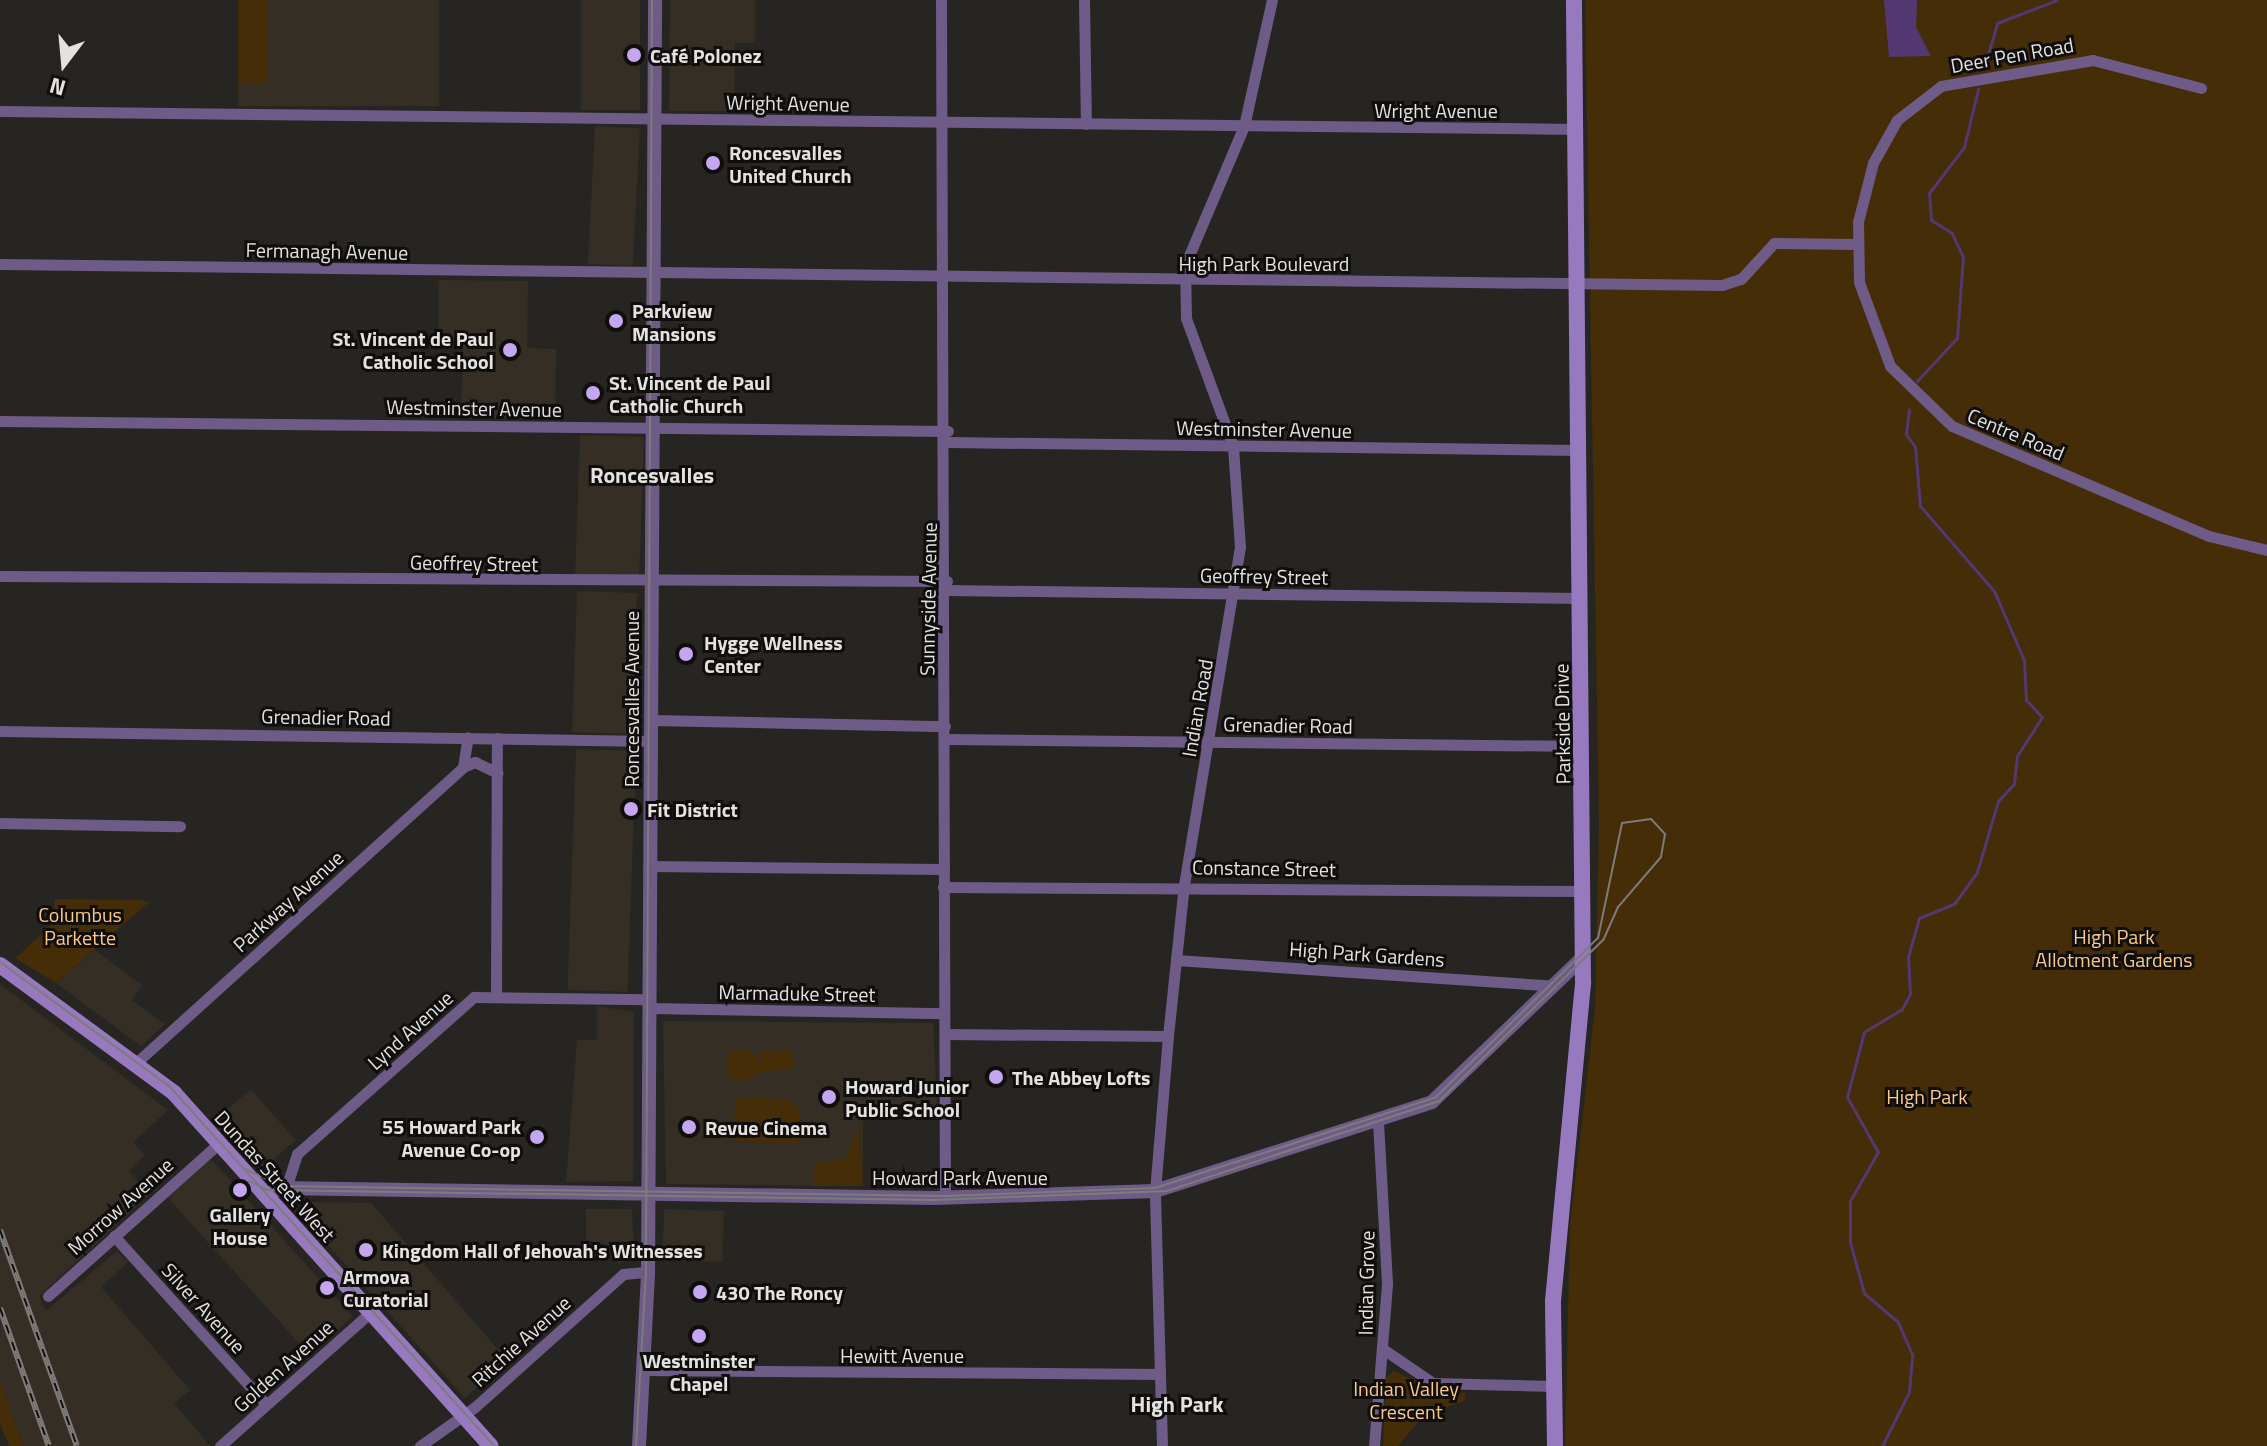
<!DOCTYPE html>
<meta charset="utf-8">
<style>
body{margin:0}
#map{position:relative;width:2267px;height:1446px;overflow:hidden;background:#272522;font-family:"Titillium Web",sans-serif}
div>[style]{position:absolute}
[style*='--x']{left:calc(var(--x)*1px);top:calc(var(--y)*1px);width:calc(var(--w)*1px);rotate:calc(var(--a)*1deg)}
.built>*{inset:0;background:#342e25;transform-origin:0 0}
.green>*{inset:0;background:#442d07;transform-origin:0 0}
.round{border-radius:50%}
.water>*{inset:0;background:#533873}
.stream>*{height:3px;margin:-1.5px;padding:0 1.5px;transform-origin:1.5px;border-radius:1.5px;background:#533873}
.minor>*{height:11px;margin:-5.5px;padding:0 5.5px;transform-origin:5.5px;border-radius:5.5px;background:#6e5b88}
.tertiary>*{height:14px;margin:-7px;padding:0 7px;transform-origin:7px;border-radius:7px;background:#6e5b88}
.secondary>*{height:16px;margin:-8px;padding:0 8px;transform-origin:8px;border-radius:8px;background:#9779c0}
.tram>*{height:2px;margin:-1px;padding:0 1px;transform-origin:1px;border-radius:1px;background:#7e7c79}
.rail>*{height:6px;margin-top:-3px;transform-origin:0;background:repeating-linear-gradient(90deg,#0f0e0d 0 9px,#7e7c79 0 18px);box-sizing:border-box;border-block:2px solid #7e7c79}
.dots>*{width:22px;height:22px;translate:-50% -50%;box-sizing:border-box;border:4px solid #0f0e0d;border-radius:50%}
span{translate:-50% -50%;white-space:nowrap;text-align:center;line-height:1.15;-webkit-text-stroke:6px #0f0e0d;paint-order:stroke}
.poi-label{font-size:20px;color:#e4e2e0;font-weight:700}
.left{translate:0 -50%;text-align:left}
.right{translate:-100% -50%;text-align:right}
.street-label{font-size:20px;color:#e4e2e0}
.park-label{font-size:20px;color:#fdc985}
.neighbourhood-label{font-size:22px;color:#e4e2e0;font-weight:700}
.north{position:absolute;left:24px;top:24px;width:80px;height:80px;-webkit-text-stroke:6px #0f0e0d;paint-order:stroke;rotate:196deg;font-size:22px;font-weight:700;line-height:32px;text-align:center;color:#e4e2e0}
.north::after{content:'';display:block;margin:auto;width:28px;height:36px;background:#e4e2e0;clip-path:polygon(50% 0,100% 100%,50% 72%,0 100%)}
</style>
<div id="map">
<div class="built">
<div style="left:238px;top:0;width:201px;height:106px"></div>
<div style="left:581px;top:0;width:59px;height:110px"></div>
<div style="clip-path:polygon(670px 0,755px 0,755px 43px,735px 43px,734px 111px,669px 111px)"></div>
<div style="left:595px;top:126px;width:45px;height:138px;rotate:3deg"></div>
<div style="clip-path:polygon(439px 280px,528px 281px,527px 348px,556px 349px,555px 419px,461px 418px,463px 339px,438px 338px)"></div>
<div style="left:580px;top:435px;width:64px;height:139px;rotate:2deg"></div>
<div style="left:577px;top:591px;width:60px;height:141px;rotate:2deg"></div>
<div style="left:576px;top:749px;width:60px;height:241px;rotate:2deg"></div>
<div style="clip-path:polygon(95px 950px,142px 985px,132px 1000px,165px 1024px,141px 1046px,56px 983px)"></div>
<div style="clip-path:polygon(0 984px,168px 1110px,133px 1142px,145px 1155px,129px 1171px,150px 1194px,39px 1296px,46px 1311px,117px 1251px,128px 1262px,101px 1287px,190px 1390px,174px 1403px,210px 1446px,23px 1446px,0 1381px)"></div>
<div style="clip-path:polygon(597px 1006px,634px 1012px,633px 1181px,566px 1182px,577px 1040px,597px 1040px)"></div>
<div style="clip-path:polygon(663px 1021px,933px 1023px,937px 1107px,863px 1107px,863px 1186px,666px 1184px)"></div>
<div style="left:251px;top:1089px;width:68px;height:47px;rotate:49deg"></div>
<div style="left:211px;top:1159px;width:212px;height:58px;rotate:48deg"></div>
<div style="clip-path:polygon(304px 1202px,371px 1203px,508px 1361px,465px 1398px,300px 1214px)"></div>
<div style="clip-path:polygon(586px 1209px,632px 1209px,634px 1254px,619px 1264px,605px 1244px,586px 1240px)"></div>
<div style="left:664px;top:1209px;width:60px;height:51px;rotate:2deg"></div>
</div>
<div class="green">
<div style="left:238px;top:0;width:29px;height:84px"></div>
<div style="clip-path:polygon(1585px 0,2267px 0,2267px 1446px,1565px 1446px,1570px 1226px,1595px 1008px,1599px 825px)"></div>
<div style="clip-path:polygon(55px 899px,139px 900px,149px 902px,56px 983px,15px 958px,52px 925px)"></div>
<div style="clip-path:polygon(790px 1049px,795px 1068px,757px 1073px,760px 1052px)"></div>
<div class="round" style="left:726px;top:1049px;width:32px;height:32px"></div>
<div style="clip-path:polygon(737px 1097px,788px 1099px,800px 1110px,799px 1144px,737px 1142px,731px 1137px)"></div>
<div style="clip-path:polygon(859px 1126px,863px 1186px,813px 1186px,815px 1163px,845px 1159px)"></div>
<div style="clip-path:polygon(1394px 1371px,1437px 1391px,1465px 1393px,1465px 1401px,1425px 1414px,1398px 1446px,1383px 1446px,1386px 1378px)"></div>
<div style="clip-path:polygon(0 1381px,23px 1446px,9px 1446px,0 1423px)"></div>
</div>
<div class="water">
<div style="clip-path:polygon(1884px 0,1917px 0,1916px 27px,1931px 56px,1889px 57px)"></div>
</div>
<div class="stream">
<div style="--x:1988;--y:55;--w:33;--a:-74"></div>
<div style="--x:1997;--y:23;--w:64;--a:-21"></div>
<div style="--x:1917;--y:381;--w:59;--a:-47.1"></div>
<div style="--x:1957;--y:338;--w:81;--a:-85.8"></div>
<div style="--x:1963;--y:257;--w:26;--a:-115"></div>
<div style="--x:1952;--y:233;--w:25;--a:-148"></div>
<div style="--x:1931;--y:220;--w:27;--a:-94"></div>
<div style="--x:1929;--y:193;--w:58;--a:-52.7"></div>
<div style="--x:1964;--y:147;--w:60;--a:-76.4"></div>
<div style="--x:1882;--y:1446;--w:60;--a:-63.4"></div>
<div style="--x:1909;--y:1392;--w:38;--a:-85"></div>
<div style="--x:1912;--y:1354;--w:35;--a:-114"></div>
<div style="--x:1898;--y:1322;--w:45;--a:-139.5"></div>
<div style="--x:1864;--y:1293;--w:53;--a:-105.4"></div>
<div style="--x:1850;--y:1242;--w:41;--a:-90"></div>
<div style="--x:1850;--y:1201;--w:56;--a:-60.3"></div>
<div style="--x:1878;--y:1152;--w:63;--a:-119.4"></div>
<div style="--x:1847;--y:1097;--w:67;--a:-75.3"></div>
<div style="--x:1864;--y:1032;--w:44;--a:-31.2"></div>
<div style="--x:1902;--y:1009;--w:17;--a:-62"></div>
<div style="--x:1910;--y:994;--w:37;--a:-93"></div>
<div style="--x:1908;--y:957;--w:41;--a:-74.2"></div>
<div style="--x:1919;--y:918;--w:38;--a:-22"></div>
<div style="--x:1954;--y:904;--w:39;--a:-54"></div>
<div style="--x:1977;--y:872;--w:74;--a:-73.5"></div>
<div style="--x:1998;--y:801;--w:23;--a:-47"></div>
<div style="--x:2014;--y:784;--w:28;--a:-84"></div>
<div style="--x:2017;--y:756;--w:46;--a:-57.3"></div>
<div style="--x:2042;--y:717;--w:23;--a:-133"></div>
<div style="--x:2026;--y:700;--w:40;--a:-92.9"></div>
<div style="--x:2024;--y:660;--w:75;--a:-113.5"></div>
<div style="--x:1994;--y:591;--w:113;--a:-131"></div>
<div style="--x:1920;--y:506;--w:59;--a:-94.8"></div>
<div style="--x:1915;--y:447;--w:16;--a:-125"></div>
<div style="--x:1906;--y:434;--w:25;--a:-83"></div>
</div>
<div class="minor">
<div style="--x:941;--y:0;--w:1198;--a:89.81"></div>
<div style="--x:1084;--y:0;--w:124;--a:89.1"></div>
<div style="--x:2201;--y:88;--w:112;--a:-165.5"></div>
<div style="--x:2093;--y:60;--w:154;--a:170.3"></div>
<div style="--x:1941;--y:86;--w:56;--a:142.3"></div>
<div style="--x:1897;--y:120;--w:49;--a:119.2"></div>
<div style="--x:1873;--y:163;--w:61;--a:104.3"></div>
<div style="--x:1858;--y:222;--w:60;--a:89"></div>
<div style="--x:1859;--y:282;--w:90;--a:69.7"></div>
<div style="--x:1890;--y:366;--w:86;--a:44.1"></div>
<div style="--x:1952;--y:426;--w:280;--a:23.2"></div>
<div style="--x:2209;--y:536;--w:60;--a:13.6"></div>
<div style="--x:0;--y:111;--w:1576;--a:0.65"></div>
<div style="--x:0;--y:264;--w:1722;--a:0.7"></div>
<div style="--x:1722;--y:285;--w:20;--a:-18"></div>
<div style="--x:1741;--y:279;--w:49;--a:-47.5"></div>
<div style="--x:1774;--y:243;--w:82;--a:0.7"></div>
<div style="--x:0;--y:421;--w:948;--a:0.6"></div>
<div style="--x:948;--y:442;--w:631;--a:0.73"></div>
<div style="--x:0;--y:576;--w:947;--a:0.3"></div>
<div style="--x:947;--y:590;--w:633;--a:0.72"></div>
<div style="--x:651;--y:720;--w:294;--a:1.2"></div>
<div style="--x:0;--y:731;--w:651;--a:0.88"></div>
<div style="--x:945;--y:739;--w:637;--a:0.63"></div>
<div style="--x:463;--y:767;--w:13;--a:-23"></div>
<div style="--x:475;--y:762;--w:25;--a:26"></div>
<div style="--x:0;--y:823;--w:180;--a:1"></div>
<div style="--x:650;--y:866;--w:294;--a:0.6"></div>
<div style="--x:943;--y:887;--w:640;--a:0.36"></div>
<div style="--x:1176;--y:960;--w:379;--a:3.9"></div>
<div style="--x:496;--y:994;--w:256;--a:-89.8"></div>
<div style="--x:649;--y:1008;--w:295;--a:1"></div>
<div style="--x:945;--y:1034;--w:223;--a:0.5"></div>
<div style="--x:137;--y:1062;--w:440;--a:-42.1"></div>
<div style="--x:463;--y:767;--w:30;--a:-81"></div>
<div style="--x:286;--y:1188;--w:36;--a:-72"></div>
<div style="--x:297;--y:1154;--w:237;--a:-41.6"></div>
<div style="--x:474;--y:997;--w:175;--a:0.7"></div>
<div style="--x:114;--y:1236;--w:227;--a:47.9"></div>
<div style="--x:48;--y:1296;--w:228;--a:-41.8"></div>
<div style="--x:1383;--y:1349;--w:60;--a:34.2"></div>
<div style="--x:1433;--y:1383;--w:121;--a:1.4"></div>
<div style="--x:644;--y:1370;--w:516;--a:0.44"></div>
<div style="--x:220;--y:1446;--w:200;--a:-41.6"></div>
<div style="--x:420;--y:1446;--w:67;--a:-35.3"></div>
<div style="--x:475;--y:1407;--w:199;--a:-41.9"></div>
<div style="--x:623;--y:1274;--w:25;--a:-5"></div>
<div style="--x:1162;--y:1446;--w:255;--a:-91.6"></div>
<div style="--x:1155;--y:1191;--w:156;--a:-85.2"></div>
<div style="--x:1168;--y:1036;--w:152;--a:-84"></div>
<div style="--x:1184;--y:885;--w:343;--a:-80.6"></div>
<div style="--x:1240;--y:547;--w:101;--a:-94"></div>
<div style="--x:1233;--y:446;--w:136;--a:-110.2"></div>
<div style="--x:1186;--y:318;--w:53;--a:-91.1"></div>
<div style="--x:1185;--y:265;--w:151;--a:-67"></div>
<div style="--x:1244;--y:126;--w:129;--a:-77.5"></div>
<div style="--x:1374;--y:1446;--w:164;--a:-85.4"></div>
<div style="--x:1387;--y:1283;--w:162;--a:-93.2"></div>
</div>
<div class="tertiary">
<div style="--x:268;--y:1197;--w:13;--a:-42"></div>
<div style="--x:278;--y:1188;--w:656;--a:0.87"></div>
<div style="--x:934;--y:1198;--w:221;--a:-1.8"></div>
<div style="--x:1155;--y:1191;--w:291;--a:-17.8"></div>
<div style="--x:1432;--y:1102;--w:209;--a:-43.8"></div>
<div style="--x:639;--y:1446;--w:174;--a:-87"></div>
<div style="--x:648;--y:1272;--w:1272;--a:-89.68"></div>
</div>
<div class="secondary">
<div style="--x:0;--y:965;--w:216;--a:36.3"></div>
<div style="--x:174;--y:1093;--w:474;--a:48.1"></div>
<div style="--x:1555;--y:1446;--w:145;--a:-90.8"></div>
<div style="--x:1553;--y:1301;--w:321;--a:-84.6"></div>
<div style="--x:1583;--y:981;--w:981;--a:-90.53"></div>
</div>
<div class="tram">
<div style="--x:0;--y:962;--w:211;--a:36.3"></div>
<div style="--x:170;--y:1087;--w:484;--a:47.9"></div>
<div style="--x:245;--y:1169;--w:41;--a:24.7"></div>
<div style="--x:282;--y:1186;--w:663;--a:0.86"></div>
<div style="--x:945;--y:1196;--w:210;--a:-2.2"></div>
<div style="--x:1155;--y:1188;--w:295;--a:-17.9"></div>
<div style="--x:1436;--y:1097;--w:227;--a:-44.5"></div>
<div style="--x:1598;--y:938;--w:117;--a:-78.2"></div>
<div style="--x:1622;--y:823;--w:29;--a:-8"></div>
<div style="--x:1651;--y:819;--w:21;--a:47"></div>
<div style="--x:1665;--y:834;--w:23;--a:100"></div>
<div style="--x:1661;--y:857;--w:66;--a:130.7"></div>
<div style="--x:1618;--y:907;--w:36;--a:114"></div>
<div style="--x:1603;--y:940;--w:230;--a:135.5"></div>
<div style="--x:1439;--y:1101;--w:287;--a:161.7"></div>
<div style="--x:1167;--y:1191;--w:233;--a:177.8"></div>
<div style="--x:934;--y:1200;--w:666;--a:-179.14"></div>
<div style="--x:268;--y:1190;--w:21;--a:-155"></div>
<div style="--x:636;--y:1446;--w:174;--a:-86.7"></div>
<div style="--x:646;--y:1272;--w:1272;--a:-89.73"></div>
</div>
<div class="rail">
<div style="--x:0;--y:1230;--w:229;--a:70.4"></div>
<div style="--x:0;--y:1308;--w:146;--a:70.5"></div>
</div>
<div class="dots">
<div style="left:634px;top:55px;background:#c5a6f0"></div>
<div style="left:713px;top:163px;background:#c5a6f0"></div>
<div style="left:616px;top:321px;background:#c5a6f0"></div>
<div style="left:510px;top:350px;background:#c5a6f0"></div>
<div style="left:593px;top:393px;background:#c5a6f0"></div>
<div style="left:686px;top:654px;background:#c5a6f0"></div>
<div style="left:631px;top:809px;background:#c5a6f0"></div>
<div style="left:996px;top:1077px;background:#c5a6f0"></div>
<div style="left:829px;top:1097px;background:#c5a6f0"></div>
<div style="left:689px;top:1127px;background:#c5a6f0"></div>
<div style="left:537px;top:1137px;background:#c5a6f0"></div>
<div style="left:240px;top:1190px;background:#c5a6f0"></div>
<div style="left:366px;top:1250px;background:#c5a6f0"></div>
<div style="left:327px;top:1288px;background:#c5a6f0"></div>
<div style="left:700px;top:1292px;background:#c5a6f0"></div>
<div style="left:699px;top:1336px;background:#c5a6f0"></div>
</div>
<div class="poi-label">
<span class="left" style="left:650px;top:55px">Café Polonez</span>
<span class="left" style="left:729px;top:164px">Roncesvalles<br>United Church</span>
<span class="left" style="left:632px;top:322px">Parkview<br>Mansions</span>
<span class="right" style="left:494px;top:350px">St. Vincent de Paul<br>Catholic School</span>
<span class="left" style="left:609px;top:394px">St. Vincent de Paul<br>Catholic Church</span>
<span class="left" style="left:704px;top:654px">Hygge Wellness<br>Center</span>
<span class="left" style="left:647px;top:809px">Fit District</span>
<span class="left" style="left:1012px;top:1077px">The Abbey Lofts</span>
<span class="left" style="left:845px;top:1098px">Howard Junior<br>Public School</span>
<span class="right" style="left:521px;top:1138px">55 Howard Park<br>Avenue Co-op</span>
<span class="left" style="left:705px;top:1127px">Revue Cinema</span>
<span style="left:240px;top:1226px">Gallery<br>House</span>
<span class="left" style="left:382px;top:1250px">Kingdom Hall of Jehovah's Witnesses</span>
<span class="left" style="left:343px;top:1288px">Armova<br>Curatorial</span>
<span class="left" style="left:716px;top:1292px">430 The Roncy</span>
<span style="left:699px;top:1372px">Westminster<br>Chapel</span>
</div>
<div class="street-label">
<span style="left:2012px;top:55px;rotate:-10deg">Deer Pen Road</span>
<span style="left:788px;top:103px;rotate:1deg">Wright Avenue</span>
<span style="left:1436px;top:110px">Wright Avenue</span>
<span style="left:327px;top:251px;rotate:1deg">Fermanagh Avenue</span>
<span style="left:1264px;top:263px">High Park Boulevard</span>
<span style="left:474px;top:408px;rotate:1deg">Westminster Avenue</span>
<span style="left:1264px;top:429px;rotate:1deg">Westminster Avenue</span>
<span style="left:2016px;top:434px;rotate:23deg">Centre Road</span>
<span style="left:474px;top:563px;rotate:1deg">Geoffrey Street</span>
<span style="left:1264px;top:576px;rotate:1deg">Geoffrey Street</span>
<span style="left:928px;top:599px;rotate:-89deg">Sunnyside Avenue</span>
<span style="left:631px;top:699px;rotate:-90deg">Roncesvalles Avenue</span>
<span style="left:1197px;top:708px;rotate:-80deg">Indian Road</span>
<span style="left:326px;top:717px;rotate:1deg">Grenadier Road</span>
<span style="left:1562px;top:724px;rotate:-91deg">Parkside Drive</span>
<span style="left:1288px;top:725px;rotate:1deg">Grenadier Road</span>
<span style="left:1264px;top:868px;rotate:1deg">Constance Street</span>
<span style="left:288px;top:901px;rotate:-42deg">Parkway Avenue</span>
<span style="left:1367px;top:954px;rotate:4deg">High Park Gardens</span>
<span style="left:797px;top:993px;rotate:1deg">Marmaduke Street</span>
<span style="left:410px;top:1030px;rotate:-42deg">Lynd Avenue</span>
<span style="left:275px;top:1176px;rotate:48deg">Dundas Street West</span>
<span style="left:960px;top:1177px">Howard Park Avenue</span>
<span style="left:120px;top:1206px;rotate:-42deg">Morrow Avenue</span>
<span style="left:1366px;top:1283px;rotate:-89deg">Indian Grove</span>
<span style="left:204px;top:1308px;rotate:48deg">Silver Avenue</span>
<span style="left:521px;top:1341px;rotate:-42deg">Ritchie Avenue</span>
<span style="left:902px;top:1355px">Hewitt Avenue</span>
<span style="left:283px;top:1366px;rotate:-42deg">Golden Avenue</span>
</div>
<div class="park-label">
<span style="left:80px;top:926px">Columbus<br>Parkette</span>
<span style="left:2114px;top:948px">High Park<br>Allotment Gardens</span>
<span style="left:1927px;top:1096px">High Park</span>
<span style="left:1406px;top:1400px">Indian Valley<br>Crescent</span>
</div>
<div class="neighbourhood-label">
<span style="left:652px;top:476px">Roncesvalles</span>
<span style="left:1177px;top:1405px">High Park</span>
</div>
<div class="north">N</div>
</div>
